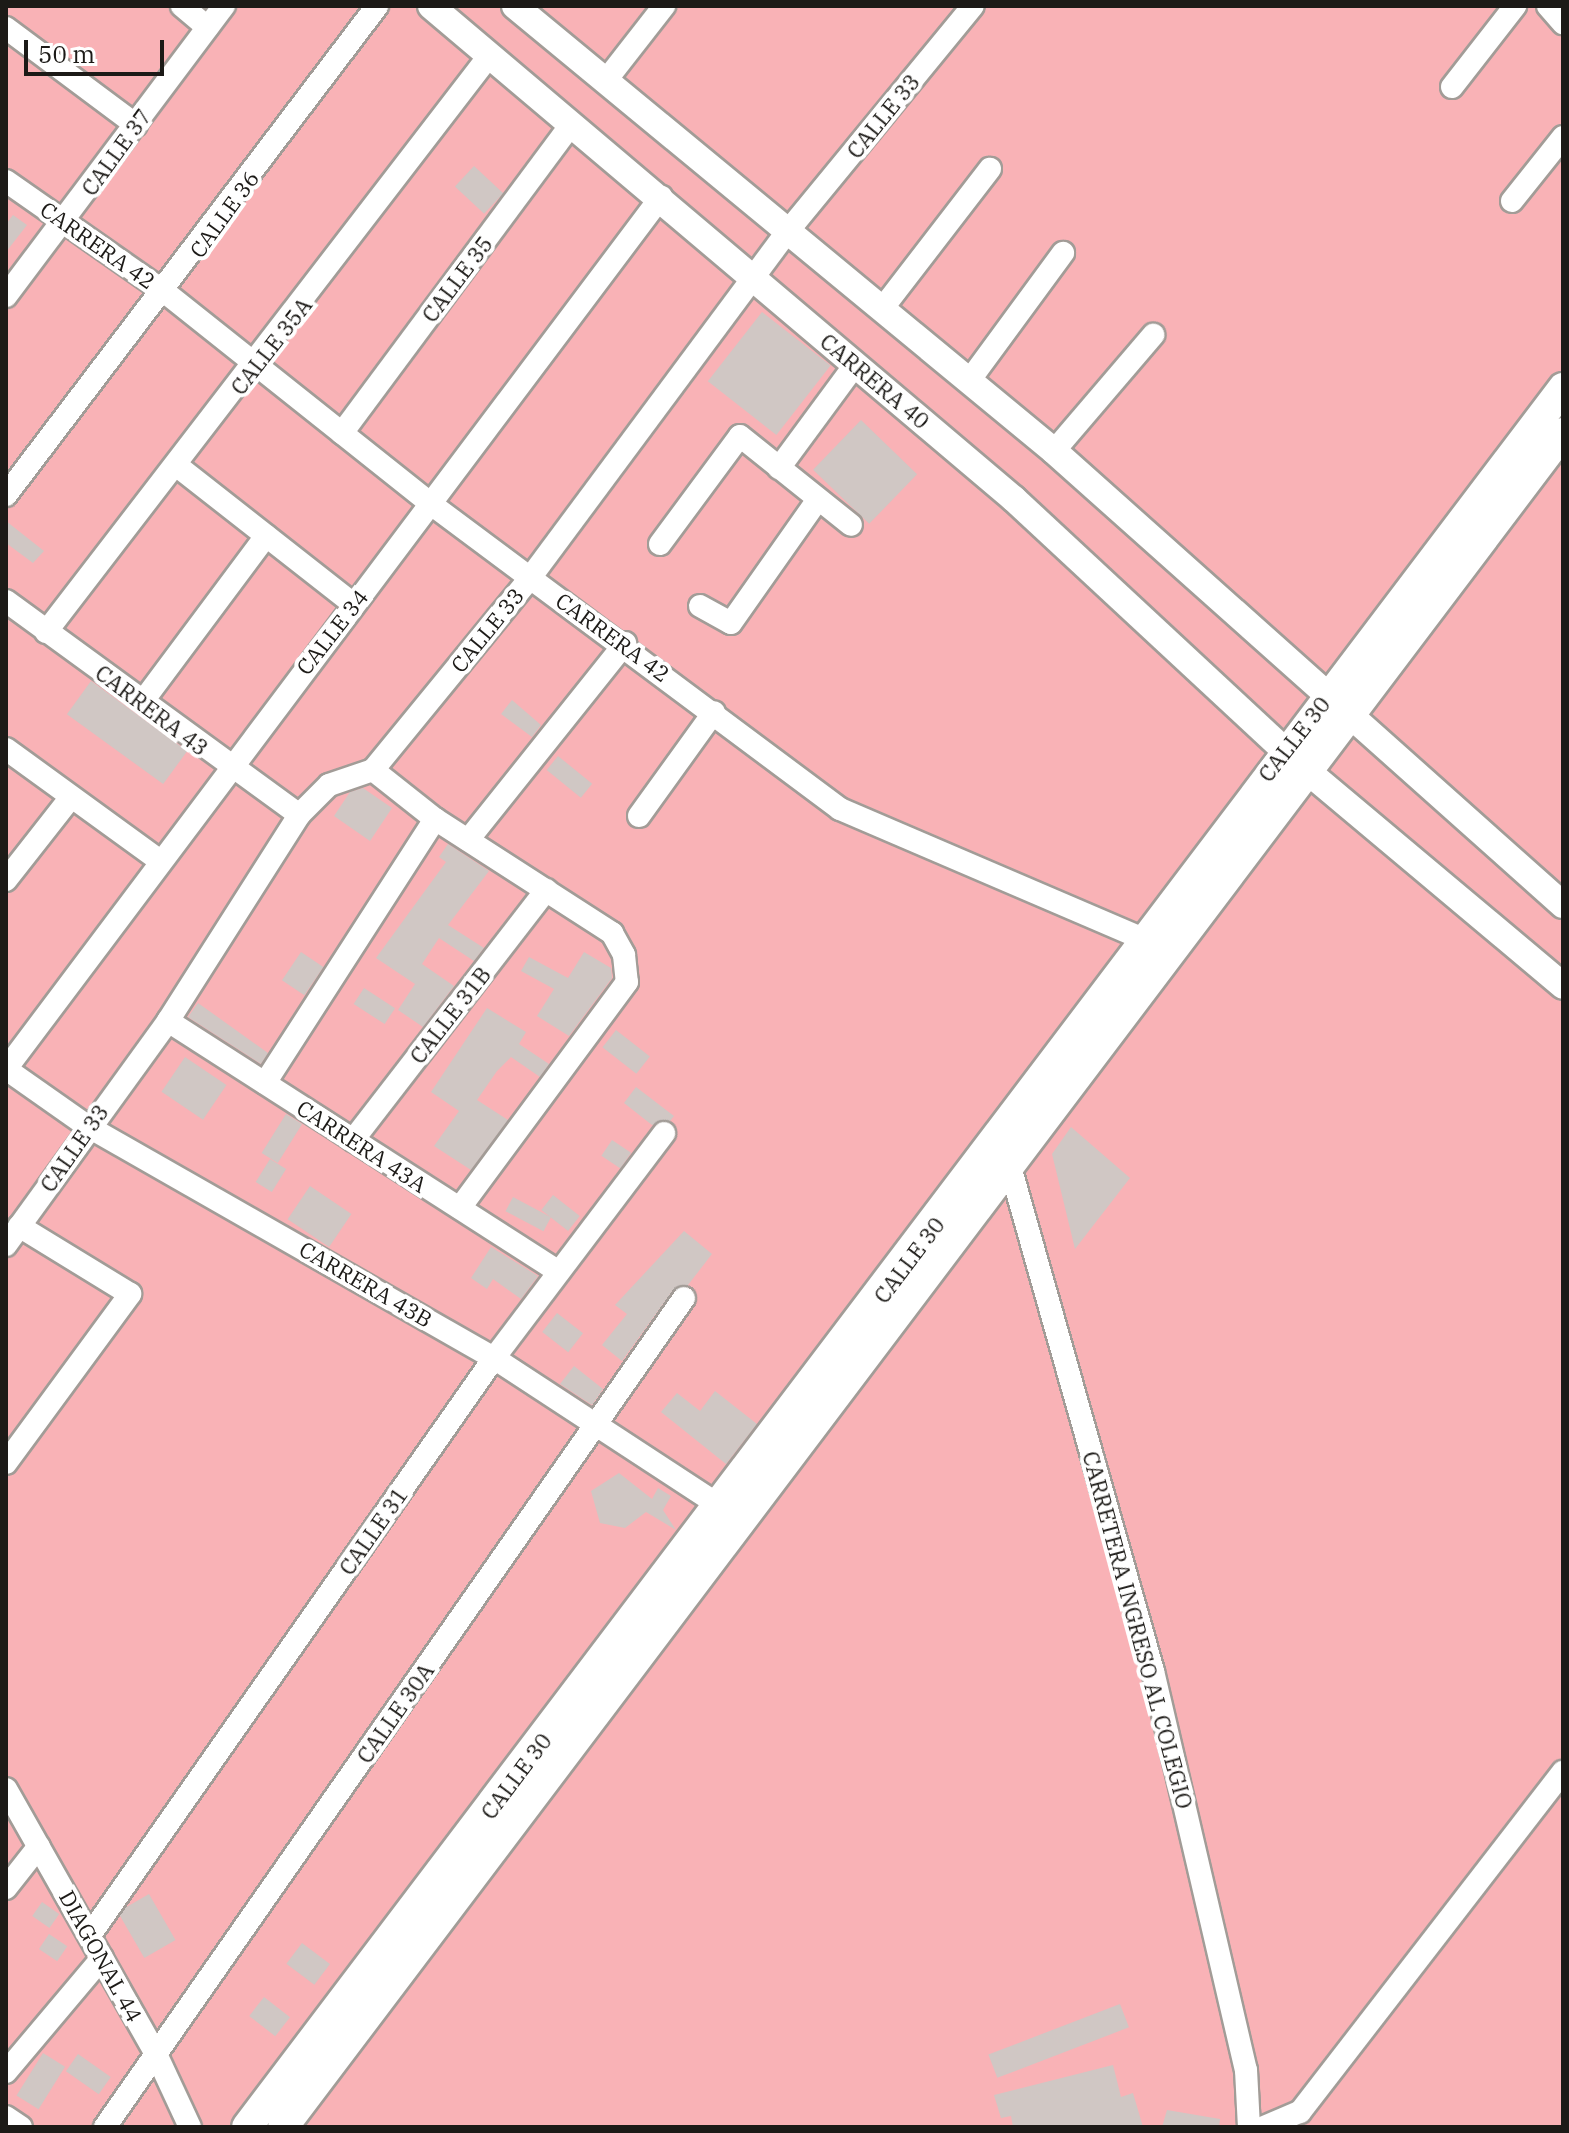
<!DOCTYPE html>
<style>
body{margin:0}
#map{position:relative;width:1569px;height:2133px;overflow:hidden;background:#ece6e0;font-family:"IBM Plex Serif",serif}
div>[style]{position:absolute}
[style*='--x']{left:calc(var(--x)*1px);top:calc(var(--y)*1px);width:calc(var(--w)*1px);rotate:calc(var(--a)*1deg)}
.green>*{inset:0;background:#f9b2b6;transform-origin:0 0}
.building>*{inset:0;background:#d0c7c4;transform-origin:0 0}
.roads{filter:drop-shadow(2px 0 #a29c97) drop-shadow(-2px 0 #a29c97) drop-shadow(0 2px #a29c97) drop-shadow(0 -2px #a29c97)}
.minor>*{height:22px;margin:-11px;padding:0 11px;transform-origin:11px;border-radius:11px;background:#fff}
.tertiary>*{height:26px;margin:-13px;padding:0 13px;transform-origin:13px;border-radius:13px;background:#fff}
.secondary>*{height:30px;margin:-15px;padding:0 15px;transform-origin:15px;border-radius:15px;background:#fff}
span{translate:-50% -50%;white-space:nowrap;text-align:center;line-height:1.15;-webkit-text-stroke:8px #fff;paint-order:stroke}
.street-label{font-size:22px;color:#1c1a17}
.frame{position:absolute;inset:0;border:8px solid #1c1a17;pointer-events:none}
.scale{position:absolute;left:24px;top:40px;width:140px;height:36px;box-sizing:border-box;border:4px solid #1c1a17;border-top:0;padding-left:10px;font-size:24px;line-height:28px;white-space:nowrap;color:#1c1a17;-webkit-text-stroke:6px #fff;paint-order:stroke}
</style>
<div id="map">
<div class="green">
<div style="left:6px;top:6px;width:1557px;height:2121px"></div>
</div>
<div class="building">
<div style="left:474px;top:166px;width:40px;height:28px;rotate:43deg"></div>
<div style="clip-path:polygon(13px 215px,27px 225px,6px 252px,6px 224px)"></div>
<div style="left:762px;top:312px;width:87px;height:88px;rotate:38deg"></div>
<div style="left:861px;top:420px;width:78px;height:69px;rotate:44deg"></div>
<div style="clip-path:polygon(6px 521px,44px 551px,33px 563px,6px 543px)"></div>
<div style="left:91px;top:681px;width:119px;height:41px;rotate:36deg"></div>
<div style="clip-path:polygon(512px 700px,541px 725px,532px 737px,501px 714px)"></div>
<div style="left:558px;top:756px;width:44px;height:18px;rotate:39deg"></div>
<div style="clip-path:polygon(363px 788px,392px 808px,370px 841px,334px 816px,350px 792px)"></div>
<div style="clip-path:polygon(448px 844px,489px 871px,448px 925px,484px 948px,474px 961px,439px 938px,422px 964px,454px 986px,423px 1027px,398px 1010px,415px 984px,376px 958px,446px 862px,439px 857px)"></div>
<div style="left:301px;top:952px;width:27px;height:34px;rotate:34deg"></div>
<div style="clip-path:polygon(584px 952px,611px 968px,612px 978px,569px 1036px,537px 1016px,554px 989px,521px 971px,529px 957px,568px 978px)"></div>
<div style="left:364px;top:988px;width:37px;height:19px;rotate:33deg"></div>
<div style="clip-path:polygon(198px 1003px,268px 1053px,261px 1064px,188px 1017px)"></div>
<div style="clip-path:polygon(487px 1008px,526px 1032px,519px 1044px,549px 1064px,540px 1077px,511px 1057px,497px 1071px,477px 1100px,508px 1120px,471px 1170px,434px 1146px,459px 1111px,431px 1092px)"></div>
<div style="left:616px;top:1030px;width:43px;height:22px;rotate:38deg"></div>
<div style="left:185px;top:1057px;width:50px;height:42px;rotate:34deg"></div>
<div style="clip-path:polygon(636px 1087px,674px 1116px,670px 1121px,652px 1125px,624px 1103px)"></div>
<div style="left:286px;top:1114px;width:19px;height:46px;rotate:32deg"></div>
<div style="clip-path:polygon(1071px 1127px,1130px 1178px,1075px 1249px,1052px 1154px)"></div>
<div style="left:612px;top:1140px;width:23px;height:19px;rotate:34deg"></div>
<div style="left:270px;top:1159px;width:19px;height:27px;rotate:32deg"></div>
<div style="left:310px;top:1186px;width:50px;height:40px;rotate:34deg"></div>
<div style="left:553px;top:1195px;width:34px;height:19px;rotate:38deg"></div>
<div style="left:513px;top:1197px;width:43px;height:16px;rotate:28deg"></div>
<div style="clip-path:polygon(684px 1231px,712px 1254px,688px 1285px,673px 1290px,622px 1361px,602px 1345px,627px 1314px,615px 1305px)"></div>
<div style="clip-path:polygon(491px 1247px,538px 1276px,521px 1299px,493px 1279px,487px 1289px,471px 1278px)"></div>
<div style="left:557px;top:1313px;width:33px;height:24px;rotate:38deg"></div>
<div style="clip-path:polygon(574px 1366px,603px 1389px,592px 1405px,560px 1384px)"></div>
<div style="clip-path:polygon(715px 1391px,757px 1424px,726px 1464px,661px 1412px,677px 1393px,700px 1411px)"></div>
<div style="clip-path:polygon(619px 1473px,652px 1499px,658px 1488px,671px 1496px,663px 1510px,676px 1530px,646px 1512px,625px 1528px,600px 1523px,591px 1491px)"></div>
<div style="left:149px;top:1894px;width:53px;height:36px;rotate:60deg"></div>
<div style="left:42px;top:1902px;width:21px;height:17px;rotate:35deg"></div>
<div style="left:49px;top:1934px;width:22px;height:18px;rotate:34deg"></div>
<div style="left:302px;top:1943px;width:35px;height:26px;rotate:37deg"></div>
<div style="left:264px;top:1997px;width:33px;height:24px;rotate:38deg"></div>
<div style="left:1120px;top:2004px;width:25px;height:141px;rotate:69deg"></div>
<div style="left:43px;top:2053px;width:26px;height:50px;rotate:32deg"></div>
<div style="left:78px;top:2054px;width:40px;height:21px;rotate:35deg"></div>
<div style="clip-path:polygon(1113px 2065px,1121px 2097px,1133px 2093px,1143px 2127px,1013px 2127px,1011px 2116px,1001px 2118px,994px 2095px)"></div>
<div style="clip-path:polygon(1167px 2110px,1220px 2119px,1219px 2127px,1162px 2127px)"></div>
</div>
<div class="roads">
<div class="minor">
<div style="--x:182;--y:6;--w:33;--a:40"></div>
<div style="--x:1548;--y:6;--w:23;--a:49"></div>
<div style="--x:6;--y:28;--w:162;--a:36.7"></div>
<div style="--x:607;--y:79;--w:93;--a:-52"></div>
<div style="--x:1452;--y:87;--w:103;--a:-52.1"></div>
<div style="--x:6;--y:181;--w:195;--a:35"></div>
<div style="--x:166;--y:293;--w:339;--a:38.5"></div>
<div style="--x:431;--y:504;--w:510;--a:36.71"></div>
<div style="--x:840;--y:809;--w:332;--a:23.2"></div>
<div style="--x:1512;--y:201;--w:82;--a:-51.4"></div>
<div style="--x:6;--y:296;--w:363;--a:-53.1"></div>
<div style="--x:882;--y:309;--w:177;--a:-52.4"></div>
<div style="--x:969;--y:381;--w:159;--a:-53.7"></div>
<div style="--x:342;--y:433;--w:384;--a:-53.4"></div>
<div style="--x:1054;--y:451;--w:153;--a:-49.5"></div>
<div style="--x:176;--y:465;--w:225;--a:38.1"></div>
<div style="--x:779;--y:468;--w:128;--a:-53.6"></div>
<div style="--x:6;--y:495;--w:614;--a:-52.81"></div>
<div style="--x:660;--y:544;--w:134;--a:-53.5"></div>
<div style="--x:740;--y:436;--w:142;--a:38.7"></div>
<div style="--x:6;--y:601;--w:363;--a:36.1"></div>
<div style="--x:700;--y:606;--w:35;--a:29"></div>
<div style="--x:731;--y:623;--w:151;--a:-54.9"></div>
<div style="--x:46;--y:632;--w:727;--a:-52.44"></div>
<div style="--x:143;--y:701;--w:206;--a:-53.3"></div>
<div style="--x:6;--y:749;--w:190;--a:36"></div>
<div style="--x:373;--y:770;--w:79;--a:38.3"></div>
<div style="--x:435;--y:819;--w:211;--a:32.8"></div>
<div style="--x:612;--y:933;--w:25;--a:61"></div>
<div style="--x:624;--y:955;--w:27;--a:84"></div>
<div style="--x:627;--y:982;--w:281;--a:126.5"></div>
<div style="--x:639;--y:816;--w:128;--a:-54.2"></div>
<div style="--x:468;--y:840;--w:252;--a:-51.4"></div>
<div style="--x:6;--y:880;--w:105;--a:-51.9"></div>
<div style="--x:168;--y:1021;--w:462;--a:32.7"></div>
<div style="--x:6;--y:1069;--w:1091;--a:-53.09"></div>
<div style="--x:6;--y:1069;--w:99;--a:35.1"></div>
<div style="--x:87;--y:1126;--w:468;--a:29.7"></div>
<div style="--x:494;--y:1358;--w:272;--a:33.2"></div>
<div style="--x:265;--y:1083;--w:314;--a:-57.2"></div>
<div style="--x:353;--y:1140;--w:316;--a:-52.3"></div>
<div style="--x:1007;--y:1156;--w:535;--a:74.17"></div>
<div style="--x:1153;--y:1671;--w:410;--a:76.9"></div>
<div style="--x:1246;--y:2070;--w:57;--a:87"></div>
<div style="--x:6;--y:1245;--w:276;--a:-54.1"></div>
<div style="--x:168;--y:1021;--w:244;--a:-57.5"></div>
<div style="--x:299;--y:815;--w:42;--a:-45"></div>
<div style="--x:329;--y:785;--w:46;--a:-18.8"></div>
<div style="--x:373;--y:770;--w:248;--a:-50.7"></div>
<div style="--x:530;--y:578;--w:432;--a:-53.4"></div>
<div style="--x:788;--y:231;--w:291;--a:-50.6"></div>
<div style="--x:6;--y:1463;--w:210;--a:-53.7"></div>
<div style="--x:130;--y:1294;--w:130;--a:-148.5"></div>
<div style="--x:6;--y:1789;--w:307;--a:60.5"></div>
<div style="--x:157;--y:2056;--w:78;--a:65.1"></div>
<div style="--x:6;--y:1888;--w:53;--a:-51.8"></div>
<div style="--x:90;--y:1935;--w:704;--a:-55"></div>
<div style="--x:494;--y:1358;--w:282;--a:-52.9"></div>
<div style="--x:6;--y:2072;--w:149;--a:-49.9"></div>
<div style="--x:6;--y:2117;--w:18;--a:34"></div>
<div style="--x:105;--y:2127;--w:1011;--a:-55.07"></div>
<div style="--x:1264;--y:2127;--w:39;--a:-23"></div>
<div style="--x:1300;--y:2112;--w:430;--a:-52.3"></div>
</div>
<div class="tertiary">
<div style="--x:431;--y:6;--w:764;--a:40.22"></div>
<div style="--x:1014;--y:499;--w:398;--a:42.9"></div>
<div style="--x:1306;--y:770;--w:336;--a:40"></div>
<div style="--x:515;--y:6;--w:699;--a:39.54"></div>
<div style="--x:1054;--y:451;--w:682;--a:41.73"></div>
</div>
<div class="secondary">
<div style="--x:247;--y:2127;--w:2181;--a:-52.88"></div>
<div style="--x:283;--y:2127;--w:2123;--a:-52.93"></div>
</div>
</div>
<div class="street-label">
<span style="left:883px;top:116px;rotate:-51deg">CALLE 33</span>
<span style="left:116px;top:152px;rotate:-54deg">CALLE 37</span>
<span style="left:224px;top:214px;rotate:-54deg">CALLE 36</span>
<span style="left:98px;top:245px;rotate:35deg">CARRERA 42</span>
<span style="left:457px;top:279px;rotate:-53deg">CALLE 35</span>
<span style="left:271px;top:346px;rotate:-52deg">CALLE 35A</span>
<span style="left:875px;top:381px;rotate:40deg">CARRERA 40</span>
<span style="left:487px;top:630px;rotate:-51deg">CALLE 33</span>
<span style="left:332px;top:632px;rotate:-52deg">CALLE 34</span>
<span style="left:613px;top:637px;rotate:36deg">CARRERA 42</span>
<span style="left:152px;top:710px;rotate:37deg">CARRERA 43</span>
<span style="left:1294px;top:739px;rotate:-52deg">CALLE 30</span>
<span style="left:450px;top:1015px;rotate:-52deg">CALLE 31B</span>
<span style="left:362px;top:1146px;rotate:33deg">CARRERA 43A</span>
<span style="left:74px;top:1148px;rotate:-55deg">CALLE 33</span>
<span style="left:909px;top:1260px;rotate:-53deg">CALLE 30</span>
<span style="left:366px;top:1284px;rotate:30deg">CARRERA 43B</span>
<span style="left:373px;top:1531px;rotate:-55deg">CALLE 31</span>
<span style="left:1138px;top:1630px;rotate:75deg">CARRETERA INGRESO AL COLEGIO</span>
<span style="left:395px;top:1713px;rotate:-55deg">CALLE 30A</span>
<span style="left:516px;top:1776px;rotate:-53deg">CALLE 30</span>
<span style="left:101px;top:1956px;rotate:61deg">DIAGONAL 44</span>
</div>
<div class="frame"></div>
<div class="scale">50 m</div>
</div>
